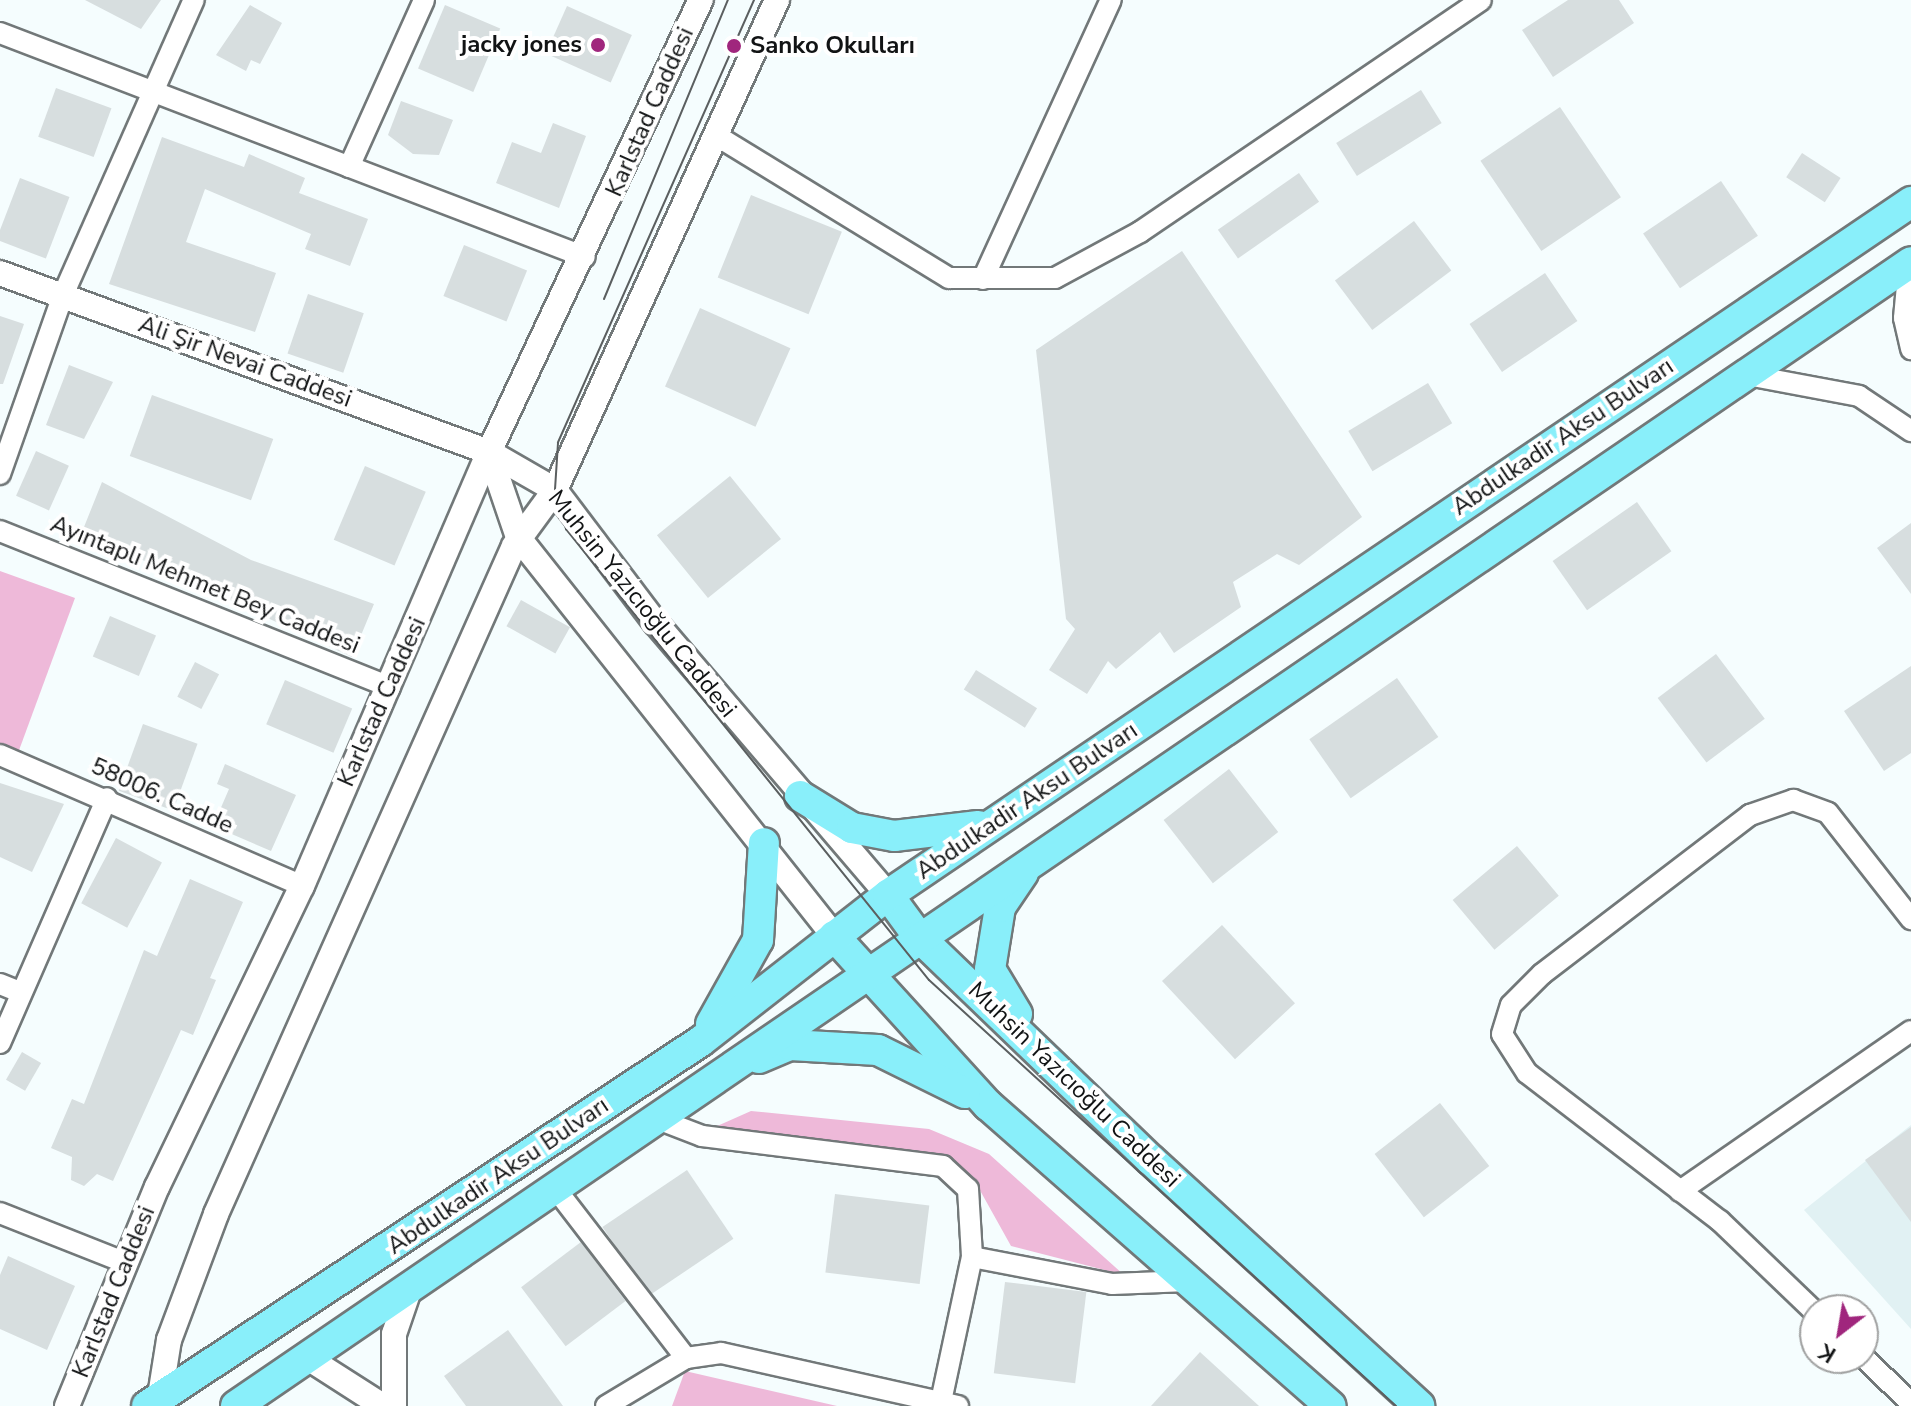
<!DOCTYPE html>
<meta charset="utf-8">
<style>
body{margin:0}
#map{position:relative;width:1911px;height:1406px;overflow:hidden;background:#f5fdfe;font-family:"Nunito Sans",sans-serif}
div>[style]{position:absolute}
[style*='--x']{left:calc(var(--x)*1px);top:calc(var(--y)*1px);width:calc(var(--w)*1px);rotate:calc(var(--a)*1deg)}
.built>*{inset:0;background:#e1f1f3}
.green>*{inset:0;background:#eeb9d9}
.building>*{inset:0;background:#d7dedf;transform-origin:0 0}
.roads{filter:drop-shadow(2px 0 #727879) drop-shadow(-2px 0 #727879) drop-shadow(0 2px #727879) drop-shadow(0 -2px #727879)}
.minor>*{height:20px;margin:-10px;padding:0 10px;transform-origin:10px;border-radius:10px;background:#fff}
.tertiary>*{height:24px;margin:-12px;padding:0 12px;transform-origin:12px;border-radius:12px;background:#fff}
.primary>*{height:30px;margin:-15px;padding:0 15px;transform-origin:15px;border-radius:15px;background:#89effa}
.tram>*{height:2px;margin:-1px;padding:0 1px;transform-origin:1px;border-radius:1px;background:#5b5f60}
.dots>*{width:22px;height:22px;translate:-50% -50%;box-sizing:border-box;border:4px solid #fff;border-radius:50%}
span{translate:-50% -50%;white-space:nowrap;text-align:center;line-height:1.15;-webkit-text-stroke:8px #fff;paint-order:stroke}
.poi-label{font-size:24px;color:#111314;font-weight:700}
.right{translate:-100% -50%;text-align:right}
.left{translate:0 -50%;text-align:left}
.street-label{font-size:24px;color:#111314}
.north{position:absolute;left:1799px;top:1294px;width:80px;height:80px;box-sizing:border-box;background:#fff;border:2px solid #a0a1a1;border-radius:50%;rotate:211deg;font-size:22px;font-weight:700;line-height:32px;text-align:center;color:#111314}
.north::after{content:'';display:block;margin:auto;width:28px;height:36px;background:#a0267d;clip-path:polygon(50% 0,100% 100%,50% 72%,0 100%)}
</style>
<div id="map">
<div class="built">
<div style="clip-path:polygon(1911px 1125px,1911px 1329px,1804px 1210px)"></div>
</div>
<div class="green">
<div style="clip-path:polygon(0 571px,75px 598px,18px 753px,0 747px)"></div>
<div style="clip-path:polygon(751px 1111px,929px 1129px,989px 1154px,1124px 1275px,1011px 1246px,972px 1176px,953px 1165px,706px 1131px)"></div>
<div style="clip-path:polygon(685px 1371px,837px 1406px,672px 1406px)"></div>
</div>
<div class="building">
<div style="clip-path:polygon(85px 0,161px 0,141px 29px)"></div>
<div style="clip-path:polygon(1568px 0,1619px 0,1634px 23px,1553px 77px,1522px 30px)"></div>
<div style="clip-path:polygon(250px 5px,282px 23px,260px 64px,251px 60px,246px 71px,216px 55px)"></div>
<div style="left:445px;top:5px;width:60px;height:69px;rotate:23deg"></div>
<div style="left:567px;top:6px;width:71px;height:52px;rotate:24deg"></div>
<div style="left:56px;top:88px;width:59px;height:52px;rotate:20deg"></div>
<div style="left:1421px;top:90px;width:39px;height:100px;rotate:58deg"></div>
<div style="clip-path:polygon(401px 101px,453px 120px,439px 155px,413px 154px,388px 135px)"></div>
<div style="left:1560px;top:107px;width:109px;height:96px;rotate:56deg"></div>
<div style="clip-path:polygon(553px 123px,586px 136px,559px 208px,496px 183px,512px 142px,541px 153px)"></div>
<div style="clip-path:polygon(162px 137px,244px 167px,249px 154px,305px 178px,299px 193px,368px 219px,350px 266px,305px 249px,311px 234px,205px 189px,186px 242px,276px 273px,255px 332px,109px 284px)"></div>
<div style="left:1802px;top:153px;width:46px;height:29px;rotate:33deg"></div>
<div style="left:1299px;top:173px;width:35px;height:99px;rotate:55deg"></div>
<div style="left:20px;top:178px;width:53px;height:66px;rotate:21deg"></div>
<div style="left:1721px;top:181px;width:66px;height:94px;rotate:56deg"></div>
<div style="left:751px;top:195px;width:98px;height:89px;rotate:22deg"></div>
<div style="left:1414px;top:221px;width:62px;height:99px;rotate:53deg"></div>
<div style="left:464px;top:245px;width:68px;height:55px;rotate:22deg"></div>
<div style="clip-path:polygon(1182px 251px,1362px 517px,1299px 565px,1277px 554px,1233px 582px,1241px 607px,1174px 653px,1160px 632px,1116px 669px,1108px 661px,1087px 694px,1049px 670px,1075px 629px,1066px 619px,1036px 350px)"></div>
<div style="left:1545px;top:273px;width:58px;height:91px;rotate:56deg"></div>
<div style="left:308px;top:294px;width:59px;height:63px;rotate:19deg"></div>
<div style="left:700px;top:308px;width:99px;height:86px;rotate:24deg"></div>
<div style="clip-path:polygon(0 316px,24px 324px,3px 384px,0 384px)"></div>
<div style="clip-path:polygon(69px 365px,113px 382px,84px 439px,46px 425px)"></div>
<div style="left:1428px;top:383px;width:47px;height:93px;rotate:59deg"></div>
<div style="left:152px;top:395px;width:129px;height:65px;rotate:20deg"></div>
<div style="left:36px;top:451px;width:36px;height:49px;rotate:24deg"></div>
<div style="left:365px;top:466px;width:66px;height:80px;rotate:23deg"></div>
<div style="left:730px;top:476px;width:81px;height:94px;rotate:51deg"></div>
<div style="clip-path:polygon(102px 482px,251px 560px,374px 604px,352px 657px,82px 532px)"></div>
<div style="left:1637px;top:502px;width:60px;height:103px;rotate:55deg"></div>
<div style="clip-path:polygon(1911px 523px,1911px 594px,1877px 548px)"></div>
<div style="left:521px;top:600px;width:56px;height:30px;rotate:29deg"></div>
<div style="left:110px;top:616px;width:50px;height:44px;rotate:23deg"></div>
<div style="left:1716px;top:654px;width:81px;height:73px;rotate:53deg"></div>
<div style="left:195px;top:662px;width:27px;height:39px;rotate:27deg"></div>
<div style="clip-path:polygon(1911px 666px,1911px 753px,1884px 771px,1844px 711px)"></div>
<div style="left:976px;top:670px;width:72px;height:23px;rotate:32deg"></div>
<div style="left:1397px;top:678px;width:72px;height:107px;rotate:55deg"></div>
<div style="left:285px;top:680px;width:73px;height:48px;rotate:23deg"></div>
<div style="left:143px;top:724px;width:58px;height:71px;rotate:20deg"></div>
<div style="clip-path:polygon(225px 764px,296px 795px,271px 851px,213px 826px,229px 789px,217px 784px)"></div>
<div style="left:1229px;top:769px;width:80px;height:83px;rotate:52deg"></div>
<div style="clip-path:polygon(0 783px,64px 804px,32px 872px,0 857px)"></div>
<div style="left:116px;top:838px;width:52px;height:74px;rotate:28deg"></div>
<div style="left:1517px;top:846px;width:65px;height:84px;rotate:50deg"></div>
<div style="clip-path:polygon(190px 879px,243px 902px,210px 978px,216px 980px,193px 1035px,181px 1030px,113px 1181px,97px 1174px,84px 1186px,71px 1180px,72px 1157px,51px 1148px,72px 1099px,84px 1104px,144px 950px,157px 956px)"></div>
<div style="left:1222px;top:925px;width:107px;height:82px;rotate:47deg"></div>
<div style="left:22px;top:1052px;width:22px;height:32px;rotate:30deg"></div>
<div style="left:1440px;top:1103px;width:80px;height:83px;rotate:52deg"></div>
<div style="clip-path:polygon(1911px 1127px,1911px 1222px,1865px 1160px)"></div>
<div style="left:687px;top:1170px;width:83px;height:102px;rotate:56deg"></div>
<div style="left:835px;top:1194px;width:95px;height:79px;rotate:7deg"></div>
<div style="left:581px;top:1242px;width:74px;height:75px;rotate:53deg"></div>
<div style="clip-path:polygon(8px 1256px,75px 1286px,47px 1350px,0 1329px,0 1275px)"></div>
<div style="left:1005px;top:1282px;width:82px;height:92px;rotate:7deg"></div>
<div style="clip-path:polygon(508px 1330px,563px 1406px,466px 1406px,444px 1376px)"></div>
<div style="clip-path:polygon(1200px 1352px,1259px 1406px,1151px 1406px)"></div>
</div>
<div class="roads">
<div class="minor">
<div style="--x:0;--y:33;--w:626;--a:20.95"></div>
<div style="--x:717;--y:136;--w:272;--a:31.5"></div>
<div style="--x:949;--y:278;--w:106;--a:0"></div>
<div style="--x:1055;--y:278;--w:97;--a:-28.4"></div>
<div style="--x:1140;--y:232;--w:412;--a:-34.2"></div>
<div style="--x:349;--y:167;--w:183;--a:-65.8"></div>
<div style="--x:1909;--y:264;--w:54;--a:95.3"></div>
<div style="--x:1904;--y:318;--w:32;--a:77"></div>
<div style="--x:983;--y:279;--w:307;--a:-65.4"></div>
<div style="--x:1742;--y:374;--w:119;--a:10.6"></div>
<div style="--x:1859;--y:396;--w:63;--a:33.9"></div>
<div style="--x:0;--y:474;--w:190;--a:-70.6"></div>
<div style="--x:63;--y:295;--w:323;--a:-66.1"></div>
<div style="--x:0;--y:531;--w:420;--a:21.8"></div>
<div style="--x:0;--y:755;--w:329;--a:23.4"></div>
<div style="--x:0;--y:984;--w:22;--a:22"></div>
<div style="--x:0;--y:1043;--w:267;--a:-66.4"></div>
<div style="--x:655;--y:1118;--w:50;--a:21"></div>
<div style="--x:702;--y:1136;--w:243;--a:7.1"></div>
<div style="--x:943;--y:1166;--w:34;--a:43"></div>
<div style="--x:968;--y:1189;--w:68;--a:86.6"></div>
<div style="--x:555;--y:1188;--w:215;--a:52.4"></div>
<div style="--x:1680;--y:1191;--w:281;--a:-34.7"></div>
<div style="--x:0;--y:1213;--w:136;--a:21.6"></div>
<div style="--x:1815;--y:1312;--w:132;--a:-136.2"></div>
<div style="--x:1720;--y:1221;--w:243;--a:-142.5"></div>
<div style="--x:1527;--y:1073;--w:46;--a:-122.7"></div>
<div style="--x:1502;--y:1034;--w:30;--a:-73"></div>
<div style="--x:1511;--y:1005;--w:44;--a:-45"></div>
<div style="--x:1542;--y:974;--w:262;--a:-37.4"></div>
<div style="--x:1750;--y:815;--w:46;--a:-19.2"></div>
<div style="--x:1793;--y:800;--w:37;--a:20"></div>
<div style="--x:1828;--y:813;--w:135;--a:51.9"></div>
<div style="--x:1863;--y:1357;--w:66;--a:43.8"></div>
<div style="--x:606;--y:1406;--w:93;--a:-31"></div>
<div style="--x:686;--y:1358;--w:35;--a:-8"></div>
<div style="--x:721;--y:1353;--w:243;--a:12.6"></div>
<div style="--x:940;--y:1406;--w:152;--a:-77.9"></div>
<div style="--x:972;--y:1257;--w:143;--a:10.9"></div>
<div style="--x:1112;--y:1284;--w:76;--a:-2.3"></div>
</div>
<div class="tertiary">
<div style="--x:0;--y:273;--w:521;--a:20.11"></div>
<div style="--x:489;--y:452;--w:76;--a:29.9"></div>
<div style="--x:555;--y:490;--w:166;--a:52.9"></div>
<div style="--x:655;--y:622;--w:359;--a:49.5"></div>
<div style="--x:489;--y:452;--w:90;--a:71.2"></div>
<div style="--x:518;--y:537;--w:509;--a:51.62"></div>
<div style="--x:311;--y:1360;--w:85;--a:32.6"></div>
<div style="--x:160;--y:1396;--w:57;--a:-80.9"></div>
<div style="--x:169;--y:1340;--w:134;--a:-69.5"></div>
<div style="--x:216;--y:1214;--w:731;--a:-65.96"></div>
<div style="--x:514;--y:546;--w:69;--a:-53.8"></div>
<div style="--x:555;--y:490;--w:538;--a:-65.63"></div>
<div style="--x:67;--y:1406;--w:237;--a:-67.7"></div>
<div style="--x:157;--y:1187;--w:334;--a:-64.3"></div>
<div style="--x:302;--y:886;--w:473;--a:-66.7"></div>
<div style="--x:489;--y:452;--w:499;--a:-64.9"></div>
<div style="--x:394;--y:1406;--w:72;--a:-90"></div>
<div style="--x:394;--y:1334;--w:43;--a:-71.1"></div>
</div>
<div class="primary">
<div style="--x:800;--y:796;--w:61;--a:31.6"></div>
<div style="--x:852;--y:828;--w:43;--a:10.8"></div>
<div style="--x:894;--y:836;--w:85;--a:-6.8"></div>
<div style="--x:888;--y:895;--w:51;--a:53.8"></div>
<div style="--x:918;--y:936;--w:323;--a:43.9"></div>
<div style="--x:1151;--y:1160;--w:364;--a:42.5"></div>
<div style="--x:834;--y:936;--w:229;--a:47.7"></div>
<div style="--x:988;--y:1105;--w:456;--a:41.3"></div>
<div style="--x:1017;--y:1014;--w:52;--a:-121"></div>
<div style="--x:990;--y:969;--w:63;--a:-80.8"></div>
<div style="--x:1000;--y:907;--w:41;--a:-55.9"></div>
<div style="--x:711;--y:1024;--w:96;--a:-60.8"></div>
<div style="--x:758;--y:940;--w:97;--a:-86.5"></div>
<div style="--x:759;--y:1058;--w:34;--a:-23"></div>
<div style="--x:790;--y:1045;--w:88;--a:3.3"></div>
<div style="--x:878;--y:1050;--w:97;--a:26.3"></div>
<div style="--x:147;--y:1406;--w:663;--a:-33.38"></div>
<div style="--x:701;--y:1041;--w:237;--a:-38"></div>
<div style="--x:888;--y:895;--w:1236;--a:-34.11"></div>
<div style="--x:236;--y:1406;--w:2028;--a:-34.33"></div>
</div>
</div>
<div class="tram">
<div style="--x:754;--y:0;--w:484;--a:113.9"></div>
<div style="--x:558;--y:443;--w:47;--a:93.7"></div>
<div style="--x:555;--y:490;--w:41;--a:74.2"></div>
<div style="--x:566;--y:529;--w:579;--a:51.17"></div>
<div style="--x:929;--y:980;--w:632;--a:42.37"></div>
<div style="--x:604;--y:299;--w:324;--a:-67.5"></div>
</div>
<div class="dots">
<div style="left:598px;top:45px;background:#a0267d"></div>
<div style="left:734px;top:46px;background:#a0267d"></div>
</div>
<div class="poi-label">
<span class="right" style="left:582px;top:45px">jacky jones</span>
<span class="left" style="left:750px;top:46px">Sanko Okulları</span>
</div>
<div class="street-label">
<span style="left:650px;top:112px;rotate:-66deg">Karlstad Caddesi</span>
<span style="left:245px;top:362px;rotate:20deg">Ali Şir Nevai Caddesi</span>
<span style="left:1563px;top:437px;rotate:-34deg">Abdulkadir Aksu Bulvarı</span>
<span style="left:205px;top:585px;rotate:22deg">Ayıntaplı Mehmet Bey Caddesi</span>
<span style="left:642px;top:604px;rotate:51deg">Muhsin Yazıcıoğlu Caddesi</span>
<span style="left:382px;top:702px;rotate:-66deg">Karlstad Caddesi</span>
<span style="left:162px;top:796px;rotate:24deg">58006. Cadde</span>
<span style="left:1027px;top:801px;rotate:-34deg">Abdulkadir Aksu Bulvarı</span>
<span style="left:1074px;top:1085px;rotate:44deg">Muhsin Yazıcıoğlu Caddesi</span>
<span style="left:498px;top:1176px;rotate:-34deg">Abdulkadir Aksu Bulvarı</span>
<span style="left:114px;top:1292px;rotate:-68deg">Karlstad Caddesi</span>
</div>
<div class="north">K</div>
</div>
